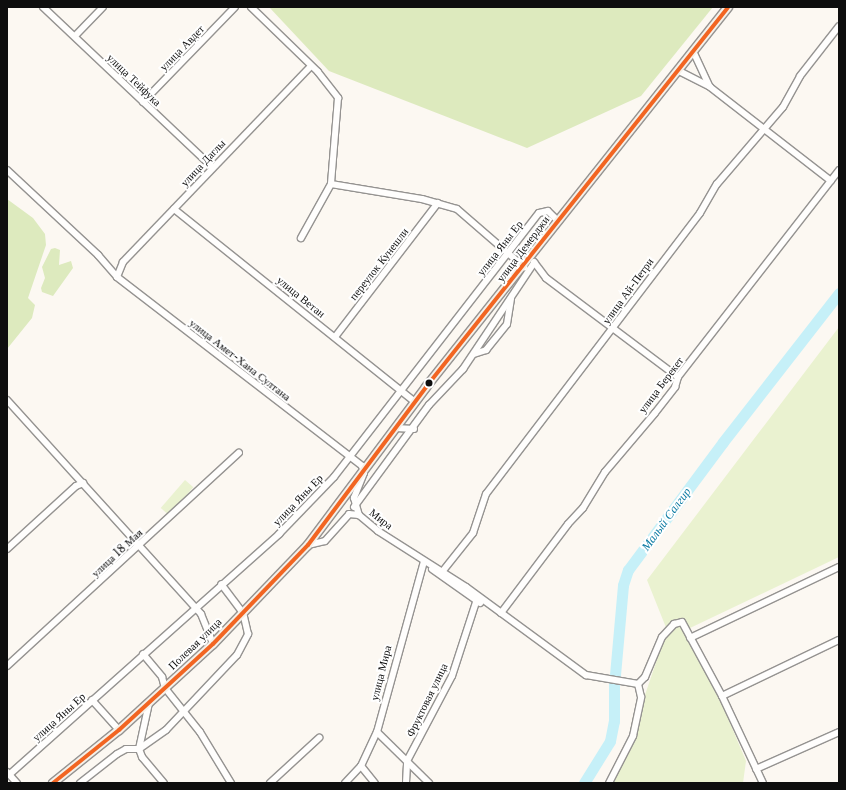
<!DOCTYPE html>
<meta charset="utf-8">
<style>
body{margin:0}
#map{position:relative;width:846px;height:790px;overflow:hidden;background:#fcf8f2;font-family:"Libre Baskerville",serif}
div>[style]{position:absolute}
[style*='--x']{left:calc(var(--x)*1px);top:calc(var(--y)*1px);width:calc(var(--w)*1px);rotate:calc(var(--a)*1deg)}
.green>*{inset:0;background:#eaf2d0;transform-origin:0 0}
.forest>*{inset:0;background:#ddeabe}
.river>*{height:11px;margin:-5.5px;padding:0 5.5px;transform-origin:5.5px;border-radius:5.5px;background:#c6f0f8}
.roads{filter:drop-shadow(1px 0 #959391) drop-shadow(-1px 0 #959391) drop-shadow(0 1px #959391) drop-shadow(0 -1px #959391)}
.minor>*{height:6px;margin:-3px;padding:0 3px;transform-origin:3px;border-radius:3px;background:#fffefd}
.secondary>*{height:8px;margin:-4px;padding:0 4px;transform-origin:4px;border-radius:4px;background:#f5f1ea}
.bus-1>*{height:4px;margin:-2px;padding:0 2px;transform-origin:2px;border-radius:2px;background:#f26522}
.dots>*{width:11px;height:11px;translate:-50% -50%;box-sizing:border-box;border:2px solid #fff;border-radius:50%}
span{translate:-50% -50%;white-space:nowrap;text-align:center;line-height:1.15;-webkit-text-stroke:4px #fff;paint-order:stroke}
.street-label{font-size:11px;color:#0e0e0e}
.water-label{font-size:12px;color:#0c7ba3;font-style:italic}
.frame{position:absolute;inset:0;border:8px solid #0e0e0e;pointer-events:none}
</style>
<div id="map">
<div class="green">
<div style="clip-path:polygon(839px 327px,839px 557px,690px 628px,746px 761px,743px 783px,605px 783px,628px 745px,667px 630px,647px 580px)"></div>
<div style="left:185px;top:480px;width:11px;height:37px;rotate:41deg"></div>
</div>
<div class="forest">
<div style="clip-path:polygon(269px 7px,713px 7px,641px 96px,527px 148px,329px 71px)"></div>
<div style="clip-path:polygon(7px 199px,33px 218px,45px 234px,46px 245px,28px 298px,35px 305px,32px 318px,7px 349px)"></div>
<div style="clip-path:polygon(55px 248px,60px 250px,59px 265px,71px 261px,73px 268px,53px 296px,42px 292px,41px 288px,45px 278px,42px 267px,51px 249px)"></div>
</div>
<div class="river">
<div style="--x:584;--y:783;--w:49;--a:-58.2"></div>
<div style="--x:610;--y:741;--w:20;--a:-79"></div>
<div style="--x:614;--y:721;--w:35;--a:-90"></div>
<div style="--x:614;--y:686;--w:101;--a:-84.9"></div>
<div style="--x:623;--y:585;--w:16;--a:-72"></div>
<div style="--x:628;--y:570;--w:159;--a:-53.4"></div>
<div style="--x:723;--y:442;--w:189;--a:-52.1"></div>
</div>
<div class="roads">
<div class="minor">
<div style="--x:43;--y:7;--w:233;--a:43.4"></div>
<div style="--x:251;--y:7;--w:93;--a:44.1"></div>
<div style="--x:318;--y:72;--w:33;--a:52"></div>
<div style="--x:338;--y:98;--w:86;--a:94.7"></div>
<div style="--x:331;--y:184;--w:62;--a:119.1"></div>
<div style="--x:75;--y:36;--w:40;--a:-46"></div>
<div style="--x:693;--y:51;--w:38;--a:65"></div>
<div style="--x:679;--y:71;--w:35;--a:27"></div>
<div style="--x:710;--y:87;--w:153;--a:37.8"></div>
<div style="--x:143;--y:102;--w:132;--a:-45.9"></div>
<div style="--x:7;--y:170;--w:125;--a:43"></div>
<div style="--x:98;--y:255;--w:29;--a:49"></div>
<div style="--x:117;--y:277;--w:309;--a:37.6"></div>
<div style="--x:362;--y:466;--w:7;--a:74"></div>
<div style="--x:364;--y:473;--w:27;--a:112"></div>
<div style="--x:354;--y:498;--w:18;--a:74"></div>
<div style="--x:331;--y:184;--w:92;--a:9.4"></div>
<div style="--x:422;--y:199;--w:36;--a:16"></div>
<div style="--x:457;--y:209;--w:89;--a:40.9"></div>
<div style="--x:174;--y:209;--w:309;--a:38.7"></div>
<div style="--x:534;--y:262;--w:20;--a:53"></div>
<div style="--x:546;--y:278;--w:165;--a:36.9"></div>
<div style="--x:117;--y:277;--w:16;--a:-68"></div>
<div style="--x:123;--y:262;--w:270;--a:-46.2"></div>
<div style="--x:335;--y:337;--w:169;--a:-52.5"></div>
<div style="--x:474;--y:354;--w:13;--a:-18"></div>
<div style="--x:486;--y:350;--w:33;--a:-51"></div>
<div style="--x:507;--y:324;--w:26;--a:-81"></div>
<div style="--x:7;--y:400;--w:289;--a:47.8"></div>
<div style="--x:201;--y:614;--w:32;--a:68"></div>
<div style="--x:396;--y:428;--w:18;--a:3"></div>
<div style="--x:354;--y:507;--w:127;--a:-53.7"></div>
<div style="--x:429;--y:405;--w:50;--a:-46.6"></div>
<div style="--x:463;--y:369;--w:128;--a:-56.2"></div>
<div style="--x:308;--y:545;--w:17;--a:-13"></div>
<div style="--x:325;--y:541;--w:36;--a:-48"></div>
<div style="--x:349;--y:514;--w:10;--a:6"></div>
<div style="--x:359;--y:515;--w:25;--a:40"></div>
<div style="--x:378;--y:531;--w:104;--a:32.5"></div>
<div style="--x:466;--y:587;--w:149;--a:36.3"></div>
<div style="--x:586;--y:675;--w:53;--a:9.8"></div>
<div style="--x:7;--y:549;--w:93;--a:-42.4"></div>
<div style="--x:76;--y:486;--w:8;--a:-23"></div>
<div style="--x:432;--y:569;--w:59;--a:35.3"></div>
<div style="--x:442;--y:572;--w:50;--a:-51.5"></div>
<div style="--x:473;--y:533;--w:41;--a:-71.6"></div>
<div style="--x:486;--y:494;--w:353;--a:-52.7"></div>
<div style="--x:700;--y:213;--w:34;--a:-60"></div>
<div style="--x:717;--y:184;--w:101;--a:-49.4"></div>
<div style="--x:783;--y:107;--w:35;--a:-61"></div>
<div style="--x:800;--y:76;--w:63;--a:-52"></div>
<div style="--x:501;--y:613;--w:111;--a:-53"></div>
<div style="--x:568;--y:524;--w:22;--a:-47"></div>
<div style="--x:583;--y:508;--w:42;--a:-58.6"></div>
<div style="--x:605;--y:472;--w:77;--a:-49.7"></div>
<div style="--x:655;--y:413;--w:33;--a:-52"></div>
<div style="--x:675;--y:387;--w:10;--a:-73"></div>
<div style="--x:678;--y:377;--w:262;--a:-52.1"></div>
<div style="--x:690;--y:638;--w:165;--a:-25.5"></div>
<div style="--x:143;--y:654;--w:30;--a:50"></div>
<div style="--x:162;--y:677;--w:11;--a:75"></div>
<div style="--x:165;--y:688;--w:56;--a:51.5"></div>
<div style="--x:200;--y:732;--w:60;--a:58.7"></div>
<div style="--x:7;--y:666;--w:315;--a:-42.6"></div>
<div style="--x:638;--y:684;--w:10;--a:-45"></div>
<div style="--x:645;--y:677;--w:43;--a:-67"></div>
<div style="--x:662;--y:637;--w:18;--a:-47"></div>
<div style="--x:674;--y:624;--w:8;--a:-14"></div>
<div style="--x:682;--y:622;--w:84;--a:61.6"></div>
<div style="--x:722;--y:696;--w:96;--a:64.8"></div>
<div style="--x:722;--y:696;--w:130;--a:-25.6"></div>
<div style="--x:92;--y:700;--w:40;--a:48"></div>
<div style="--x:149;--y:703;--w:47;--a:102.3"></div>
<div style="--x:139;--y:749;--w:9;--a:69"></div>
<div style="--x:142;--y:757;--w:34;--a:50"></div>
<div style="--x:377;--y:732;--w:73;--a:44.4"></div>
<div style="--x:361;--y:766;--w:22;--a:51"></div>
<div style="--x:756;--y:769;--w:91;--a:-24"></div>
<div style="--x:7;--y:772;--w:15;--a:48"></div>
<div style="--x:10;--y:774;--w:361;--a:-41.7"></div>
<div style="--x:279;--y:534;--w:79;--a:-46"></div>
<div style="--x:334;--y:477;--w:334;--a:-52.2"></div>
<div style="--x:539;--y:213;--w:9;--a:-13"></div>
<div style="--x:548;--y:211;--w:14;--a:45"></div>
<div style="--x:80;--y:783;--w:47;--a:-38.1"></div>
<div style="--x:117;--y:754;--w:10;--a:-29"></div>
<div style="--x:126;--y:749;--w:13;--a:0"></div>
<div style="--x:139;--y:749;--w:33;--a:-35"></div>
<div style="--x:166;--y:730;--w:103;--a:-46.6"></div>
<div style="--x:237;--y:655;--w:24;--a:-62"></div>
<div style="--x:248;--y:634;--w:22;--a:-103"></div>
<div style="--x:243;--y:613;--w:36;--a:-127"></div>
<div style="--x:270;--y:783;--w:67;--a:-42.6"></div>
<div style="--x:345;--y:783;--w:23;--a:-47"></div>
<div style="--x:361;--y:766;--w:38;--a:-65"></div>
<div style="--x:377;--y:732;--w:177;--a:-74.6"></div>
<div style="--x:406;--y:783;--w:22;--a:-87"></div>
<div style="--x:407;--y:761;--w:96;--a:-62.1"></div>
<div style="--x:452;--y:676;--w:78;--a:-72"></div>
<div style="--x:609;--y:783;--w:53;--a:-62.9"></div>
<div style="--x:633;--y:736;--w:40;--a:-78"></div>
<div style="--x:641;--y:697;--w:13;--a:-103"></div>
</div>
<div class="secondary">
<div style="--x:53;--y:783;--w:85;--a:-38.8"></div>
<div style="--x:119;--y:730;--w:127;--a:-42.5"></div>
<div style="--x:213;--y:644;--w:137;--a:-46.2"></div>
<div style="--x:308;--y:545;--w:197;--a:-53.2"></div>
<div style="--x:426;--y:387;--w:485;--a:-51.5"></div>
</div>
</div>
<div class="bus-1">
<div style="--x:53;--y:783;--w:85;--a:-38.8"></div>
<div style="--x:119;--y:730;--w:127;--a:-42.5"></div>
<div style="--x:213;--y:644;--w:137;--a:-46.2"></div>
<div style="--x:308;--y:545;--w:197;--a:-53.2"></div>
<div style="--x:426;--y:387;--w:485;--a:-51.5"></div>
</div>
<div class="dots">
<div style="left:429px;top:383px;background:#0e0e0e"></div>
</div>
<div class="street-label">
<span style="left:182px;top:48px;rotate:-46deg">улица Авдет</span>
<span style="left:134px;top:80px;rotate:44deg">улица Тейфука</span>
<span style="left:203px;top:163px;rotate:-47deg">улица Даглы</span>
<span style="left:500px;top:248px;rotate:-52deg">улица Яны Ер</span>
<span style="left:523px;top:249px;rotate:-53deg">улица Демерджи</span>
<span style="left:379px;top:264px;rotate:-52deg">переулок Кунешли</span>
<span style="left:628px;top:291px;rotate:-54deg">улица Ай-Петри</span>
<span style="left:301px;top:297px;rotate:39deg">улица Ветан</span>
<span style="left:240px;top:360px;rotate:38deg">улица Амет-Хана Султана</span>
<span style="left:661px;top:385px;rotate:-53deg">улица Берекет</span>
<span style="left:298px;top:500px;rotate:-46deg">улица Яны Ер</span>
<span style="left:381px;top:519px;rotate:38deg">Мира</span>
<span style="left:117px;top:553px;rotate:-43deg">улица 18 Мая</span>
<span style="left:195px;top:644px;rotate:-44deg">Полевая улица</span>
<span style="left:381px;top:673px;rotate:-76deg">улица Мира</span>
<span style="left:427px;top:700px;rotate:-64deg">Фруктовая улица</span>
<span style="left:59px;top:717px;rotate:-42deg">улица Яны Ер</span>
</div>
<div class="water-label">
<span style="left:666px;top:519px;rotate:-54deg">Малый Салгир</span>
</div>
<div class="frame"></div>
</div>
